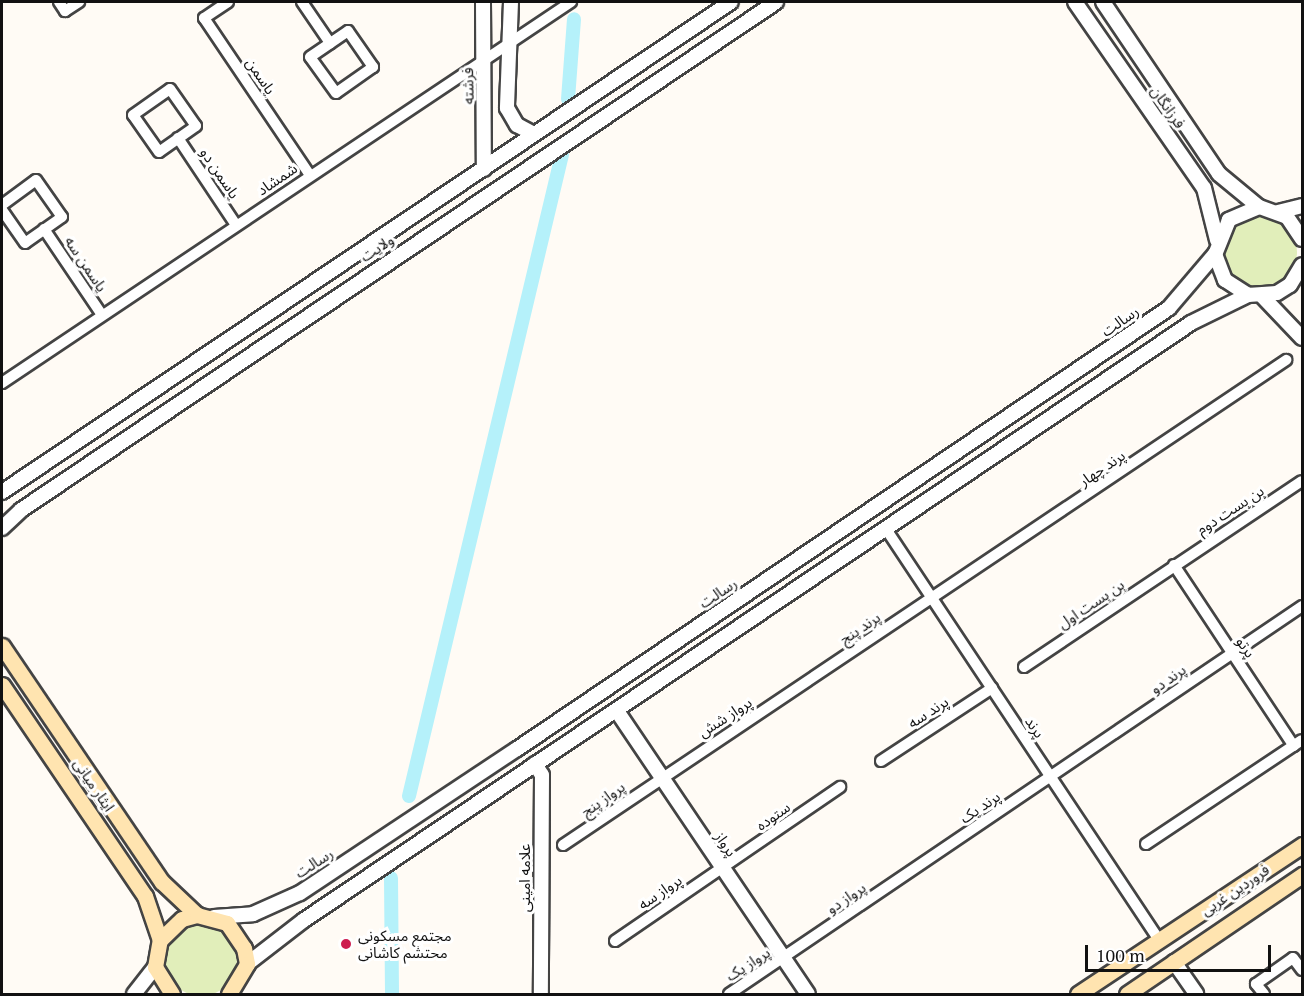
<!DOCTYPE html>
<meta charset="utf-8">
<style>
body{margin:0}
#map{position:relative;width:1304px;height:996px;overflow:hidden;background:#fffbf5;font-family:"PT Serif","Noto Sans Arabic",serif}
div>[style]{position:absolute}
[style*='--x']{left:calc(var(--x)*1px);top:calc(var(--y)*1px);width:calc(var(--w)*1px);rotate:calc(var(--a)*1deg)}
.green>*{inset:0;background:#e1eeba}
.round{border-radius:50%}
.canal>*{height:14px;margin:-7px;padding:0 7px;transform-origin:7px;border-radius:7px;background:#b5f1fa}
.roads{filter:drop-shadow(2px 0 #444) drop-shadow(-2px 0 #444) drop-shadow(0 2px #444) drop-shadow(0 -2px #444)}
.minor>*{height:10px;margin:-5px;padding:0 5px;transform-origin:5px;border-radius:5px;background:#fff}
.tertiary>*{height:14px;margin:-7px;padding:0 7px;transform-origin:7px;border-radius:7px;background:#fff}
.secondary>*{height:15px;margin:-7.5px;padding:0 7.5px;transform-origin:7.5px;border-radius:7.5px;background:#ffe4b0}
.dots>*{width:16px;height:16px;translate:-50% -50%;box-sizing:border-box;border:3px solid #fff;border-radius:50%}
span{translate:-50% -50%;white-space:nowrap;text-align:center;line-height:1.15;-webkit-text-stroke:6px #fff;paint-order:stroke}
.street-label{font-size:15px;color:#111}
.poi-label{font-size:15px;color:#111}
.left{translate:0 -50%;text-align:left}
.frame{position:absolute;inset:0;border:3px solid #111;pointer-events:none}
.scale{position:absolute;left:1085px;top:945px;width:186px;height:27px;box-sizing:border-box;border:3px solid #111;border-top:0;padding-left:8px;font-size:18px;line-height:21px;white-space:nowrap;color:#111;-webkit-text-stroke:4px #fff;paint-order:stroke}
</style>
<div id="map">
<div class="green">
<div class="round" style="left:1223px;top:215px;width:74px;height:74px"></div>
<div class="round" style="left:165px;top:924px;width:72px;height:72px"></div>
</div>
<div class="canal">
<div style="--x:568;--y:99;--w:80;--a:-85.7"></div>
<div style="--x:409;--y:796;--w:659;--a:-76.58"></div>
<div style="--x:391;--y:878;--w:116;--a:89.5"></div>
</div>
<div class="roads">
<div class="minor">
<div style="--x:59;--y:2;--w:11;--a:56"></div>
<div style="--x:65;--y:11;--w:17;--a:-33"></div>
<div style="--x:228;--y:2;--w:29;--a:146"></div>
<div style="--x:204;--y:18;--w:189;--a:56"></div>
<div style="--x:302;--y:2;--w:50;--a:55.7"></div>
<div style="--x:348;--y:31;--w:44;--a:55.2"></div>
<div style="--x:373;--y:67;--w:45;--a:144.9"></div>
<div style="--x:336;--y:93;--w:44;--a:-125.8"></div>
<div style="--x:310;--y:57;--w:46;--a:-34.4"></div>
<div style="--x:170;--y:89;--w:45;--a:54.9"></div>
<div style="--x:196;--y:126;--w:45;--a:144.9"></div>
<div style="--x:159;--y:152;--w:45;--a:-125.1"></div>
<div style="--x:133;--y:115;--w:45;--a:-35.1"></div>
<div style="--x:178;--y:138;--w:105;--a:56.3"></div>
<div style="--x:2;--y:205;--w:42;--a:-36.3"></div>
<div style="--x:36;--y:180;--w:45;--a:54.9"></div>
<div style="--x:62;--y:217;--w:45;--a:144.9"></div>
<div style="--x:25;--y:243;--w:40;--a:-124.9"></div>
<div style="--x:44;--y:229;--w:104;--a:56"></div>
<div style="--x:2;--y:383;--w:685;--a:-33.81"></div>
<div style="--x:886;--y:529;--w:493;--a:56.4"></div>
<div style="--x:1174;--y:565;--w:217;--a:56.5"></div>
<div style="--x:1024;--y:667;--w:334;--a:-33.8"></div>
<div style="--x:881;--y:761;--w:133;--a:-33.3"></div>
<div style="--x:1146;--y:844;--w:187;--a:-33.7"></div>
<div style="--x:563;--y:845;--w:871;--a:-33.85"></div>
<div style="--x:615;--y:941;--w:273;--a:-34.4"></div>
<div style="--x:729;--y:994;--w:692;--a:-34.1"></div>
<div style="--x:1264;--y:994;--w:13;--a:-129"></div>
<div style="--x:1256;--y:984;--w:45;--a:-35.1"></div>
<div style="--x:1293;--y:958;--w:15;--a:53"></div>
</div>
<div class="tertiary">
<div style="--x:483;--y:2;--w:167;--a:89.7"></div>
<div style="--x:511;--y:2;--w:106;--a:92.2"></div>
<div style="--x:507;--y:108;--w:20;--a:60"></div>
<div style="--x:517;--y:125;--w:19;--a:28"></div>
<div style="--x:1075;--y:2;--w:226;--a:55.3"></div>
<div style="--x:1204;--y:188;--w:54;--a:76"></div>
<div style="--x:1103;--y:2;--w:207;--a:56"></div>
<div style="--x:1219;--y:174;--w:52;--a:39.5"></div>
<div style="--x:1278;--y:212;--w:25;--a:-14"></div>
<div style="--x:1302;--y:239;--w:27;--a:-124"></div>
<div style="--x:1287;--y:217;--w:30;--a:-160"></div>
<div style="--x:1259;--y:207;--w:33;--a:157"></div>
<div style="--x:1229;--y:220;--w:37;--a:112"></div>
<div style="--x:1215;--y:254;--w:28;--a:69"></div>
<div style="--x:1225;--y:280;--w:27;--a:33"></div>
<div style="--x:1248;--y:295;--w:29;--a:-4"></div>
<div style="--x:1277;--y:293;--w:15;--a:-32"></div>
<div style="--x:1290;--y:285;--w:23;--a:-59"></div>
<div style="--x:1262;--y:296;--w:58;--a:46.4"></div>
<div style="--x:2;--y:492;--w:878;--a:-33.91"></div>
<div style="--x:2;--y:528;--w:26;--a:-43"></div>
<div style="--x:21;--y:510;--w:910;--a:-33.93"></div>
<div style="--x:617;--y:711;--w:341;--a:56"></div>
<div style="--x:535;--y:764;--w:13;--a:58"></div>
<div style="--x:542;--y:775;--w:219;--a:90.3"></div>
<div style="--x:214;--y:917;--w:39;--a:-4"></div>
<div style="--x:253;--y:914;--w:51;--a:-24.1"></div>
<div style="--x:300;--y:893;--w:260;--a:-33.6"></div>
<div style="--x:517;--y:749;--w:787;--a:-34.07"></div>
<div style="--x:1169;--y:308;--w:71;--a:-49.6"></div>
<div style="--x:1174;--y:962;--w:39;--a:55"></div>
<div style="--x:247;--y:964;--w:72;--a:-37.7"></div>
<div style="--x:304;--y:920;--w:1069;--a:-33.94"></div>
<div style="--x:1191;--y:323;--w:64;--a:-26.2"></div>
<div style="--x:134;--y:994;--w:34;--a:-52"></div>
</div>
<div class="secondary">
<div style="--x:2;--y:646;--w:285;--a:55.9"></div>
<div style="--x:162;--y:882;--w:48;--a:43.3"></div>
<div style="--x:2;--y:685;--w:255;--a:55.9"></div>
<div style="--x:145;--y:896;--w:46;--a:71.2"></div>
<div style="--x:172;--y:994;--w:32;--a:-122"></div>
<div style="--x:155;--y:967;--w:27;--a:-80"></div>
<div style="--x:160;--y:940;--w:30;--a:-44"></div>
<div style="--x:182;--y:919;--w:16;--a:-15"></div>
<div style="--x:197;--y:915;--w:31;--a:15"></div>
<div style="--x:227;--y:923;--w:30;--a:56"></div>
<div style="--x:244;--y:948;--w:16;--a:79"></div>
<div style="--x:247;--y:964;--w:35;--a:121"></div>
<div style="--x:1078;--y:994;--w:269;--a:-33.6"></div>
<div style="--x:1127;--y:994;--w:212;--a:-34.2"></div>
</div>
</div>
<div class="dots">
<div style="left:346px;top:944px;background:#cd1d4f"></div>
</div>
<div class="street-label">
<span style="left:261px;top:76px;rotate:56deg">یاسمن</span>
<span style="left:468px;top:86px;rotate:-91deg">فرشته</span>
<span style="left:1168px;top:107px;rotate:55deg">فرزانگان</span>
<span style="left:220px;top:173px;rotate:56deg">یاسمن دو</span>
<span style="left:277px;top:179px;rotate:-34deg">شمشاد</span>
<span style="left:377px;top:248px;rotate:-34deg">ولایت</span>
<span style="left:86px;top:264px;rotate:56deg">یاسمن سه</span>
<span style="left:1120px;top:321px;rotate:-35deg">رسالت</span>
<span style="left:1102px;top:468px;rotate:-34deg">پرند چهار</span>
<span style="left:1230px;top:510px;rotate:-33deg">بن بست دوم</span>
<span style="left:718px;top:593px;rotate:-34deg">رسالت</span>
<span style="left:1091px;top:604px;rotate:-34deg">بن بست اول</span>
<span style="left:860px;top:628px;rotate:-34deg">پرند پنج</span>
<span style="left:1246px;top:647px;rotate:56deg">پرتو</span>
<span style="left:1168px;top:679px;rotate:-35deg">پرند دو</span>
<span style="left:928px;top:712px;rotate:-33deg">پرند سه</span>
<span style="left:725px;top:717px;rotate:-33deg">پرواز شش</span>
<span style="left:1035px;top:727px;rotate:56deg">پرند</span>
<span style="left:94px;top:785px;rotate:56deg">ایثار میانی</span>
<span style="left:603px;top:799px;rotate:-35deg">پرواز پنج</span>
<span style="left:980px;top:807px;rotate:-34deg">پرند یک</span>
<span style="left:773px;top:816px;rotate:-35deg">ستوده</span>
<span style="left:726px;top:844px;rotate:56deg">پرواز</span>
<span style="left:314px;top:863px;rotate:-33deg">رسالت</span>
<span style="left:525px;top:878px;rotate:-90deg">علامه امینی</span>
<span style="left:1235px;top:890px;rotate:-34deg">فروردین غربی</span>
<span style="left:660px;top:892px;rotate:-34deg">پرواز سه</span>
<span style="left:846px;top:898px;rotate:-34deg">پرواز دو</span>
<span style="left:748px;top:964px;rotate:-33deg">پرواز یک</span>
</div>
<div class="poi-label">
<span class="left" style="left:358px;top:944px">مجتمع مسکونی<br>محتشم کاشانی</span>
</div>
<div class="frame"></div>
<div class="scale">100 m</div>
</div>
